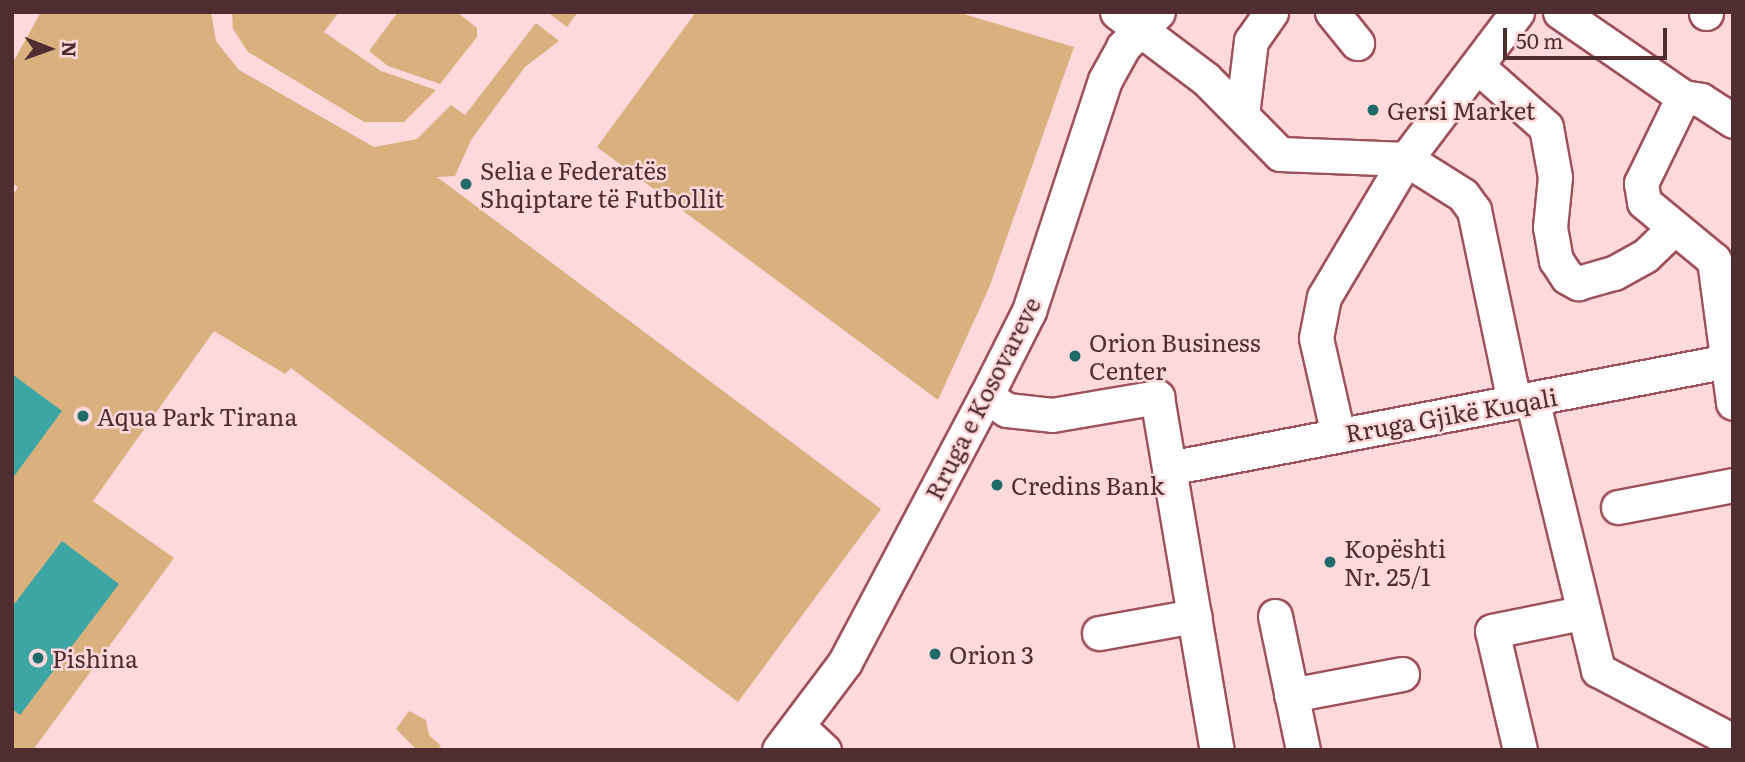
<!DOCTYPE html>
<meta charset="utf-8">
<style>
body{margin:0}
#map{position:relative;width:1745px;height:762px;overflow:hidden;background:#fdd9db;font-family:Literata,serif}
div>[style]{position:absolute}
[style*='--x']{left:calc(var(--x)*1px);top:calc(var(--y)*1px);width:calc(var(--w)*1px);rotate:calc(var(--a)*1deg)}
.green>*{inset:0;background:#d8b17f}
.water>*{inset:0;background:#3da5a3}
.roads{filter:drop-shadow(2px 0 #9e525b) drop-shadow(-2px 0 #9e525b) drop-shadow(0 2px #9e525b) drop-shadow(0 -2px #9e525b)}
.minor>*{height:33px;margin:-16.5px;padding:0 16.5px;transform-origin:16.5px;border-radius:16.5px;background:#fff}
.dots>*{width:19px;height:19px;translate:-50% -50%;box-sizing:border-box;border:4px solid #fdd9db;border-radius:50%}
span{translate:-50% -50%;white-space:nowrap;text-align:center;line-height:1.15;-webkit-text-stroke:5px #fdd9db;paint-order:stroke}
.poi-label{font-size:24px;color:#502d31}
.left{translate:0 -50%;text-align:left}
.street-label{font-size:24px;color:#502d31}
.frame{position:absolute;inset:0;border:14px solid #502d31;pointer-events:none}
.north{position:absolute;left:14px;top:14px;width:70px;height:70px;-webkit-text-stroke:5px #fdd9db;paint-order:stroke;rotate:91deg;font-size:19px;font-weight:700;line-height:28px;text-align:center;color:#502d31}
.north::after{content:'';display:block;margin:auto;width:24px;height:32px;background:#502d31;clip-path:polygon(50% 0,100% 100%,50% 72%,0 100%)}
.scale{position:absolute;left:1503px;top:28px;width:164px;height:32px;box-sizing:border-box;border:4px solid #502d31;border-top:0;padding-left:9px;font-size:21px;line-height:24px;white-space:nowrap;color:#502d31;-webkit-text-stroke:5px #fdd9db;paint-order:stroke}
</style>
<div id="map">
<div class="green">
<div style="clip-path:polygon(41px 12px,211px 12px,216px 41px,239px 70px,374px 147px,417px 139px,451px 105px,465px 115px,536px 23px,559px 41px,525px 67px,471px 140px,455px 176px,437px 177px,881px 509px,738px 702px,291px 368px,285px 374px,214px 331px,93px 501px,174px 558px,33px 750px,12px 750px,12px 197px,18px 187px,12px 183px,12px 64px)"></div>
<div style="clip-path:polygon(232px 12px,339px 12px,324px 32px,381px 71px,436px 90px,404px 122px,364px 122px,248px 52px,233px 29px)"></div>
<div style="clip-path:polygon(398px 12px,457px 12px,477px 28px,477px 37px,440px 84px,388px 66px,369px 51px)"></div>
<div style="clip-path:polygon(547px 12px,578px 12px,567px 27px)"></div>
<div style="clip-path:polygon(696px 12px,957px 12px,1074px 47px,989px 288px,938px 400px,597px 147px)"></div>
<div style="clip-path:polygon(409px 711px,426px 720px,429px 735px,441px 746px,437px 750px,417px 750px,396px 729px)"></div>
</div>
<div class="water">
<div style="clip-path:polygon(12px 374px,62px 411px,12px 479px)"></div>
<div style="clip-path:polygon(62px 541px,119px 584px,20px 715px,12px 709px,12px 607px)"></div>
</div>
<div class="roads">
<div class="minor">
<div style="--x:1117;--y:12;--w:111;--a:37"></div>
<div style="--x:1206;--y:79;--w:105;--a:45.4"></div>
<div style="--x:1280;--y:154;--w:126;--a:2.3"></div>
<div style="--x:1406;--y:159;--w:67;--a:32.3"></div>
<div style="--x:1463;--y:195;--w:19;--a:54"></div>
<div style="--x:1474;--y:210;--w:196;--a:78.2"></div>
<div style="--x:1332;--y:12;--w:40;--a:51"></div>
<div style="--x:1560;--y:12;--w:150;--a:34.6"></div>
<div style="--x:1683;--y:97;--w:18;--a:9"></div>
<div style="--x:1701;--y:100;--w:38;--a:33"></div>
<div style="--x:1706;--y:12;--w:1;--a:90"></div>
<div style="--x:1477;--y:66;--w:92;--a:41.5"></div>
<div style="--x:1546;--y:127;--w:51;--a:79.8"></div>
<div style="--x:1555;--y:177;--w:50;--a:95.7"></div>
<div style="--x:1550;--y:227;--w:34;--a:80"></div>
<div style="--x:1556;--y:260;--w:20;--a:57"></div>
<div style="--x:1567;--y:277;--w:13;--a:29"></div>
<div style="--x:1578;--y:283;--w:37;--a:-16"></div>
<div style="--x:1614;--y:273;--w:35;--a:-29"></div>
<div style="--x:1645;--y:256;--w:39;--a:-44"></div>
<div style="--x:1683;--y:97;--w:96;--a:116"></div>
<div style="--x:1641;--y:183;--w:19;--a:81"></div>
<div style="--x:1644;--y:202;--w:91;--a:39.6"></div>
<div style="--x:1714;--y:260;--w:144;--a:82.4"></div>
<div style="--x:1242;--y:115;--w:75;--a:-83.1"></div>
<div style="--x:1251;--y:41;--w:35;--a:-55"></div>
<div style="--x:986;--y:396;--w:25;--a:34"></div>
<div style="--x:1007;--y:410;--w:45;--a:6.3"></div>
<div style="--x:1052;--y:415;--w:107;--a:-9.7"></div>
<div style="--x:1157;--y:397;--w:358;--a:80.4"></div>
<div style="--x:1532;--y:399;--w:279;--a:76.3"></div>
<div style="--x:1598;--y:670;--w:153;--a:27.7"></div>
<div style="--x:1338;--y:435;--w:99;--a:-102.8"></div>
<div style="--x:1316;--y:338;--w:42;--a:-79"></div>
<div style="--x:1324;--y:297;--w:161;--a:-59.3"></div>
<div style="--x:1406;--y:159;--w:184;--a:-52.9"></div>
<div style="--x:1169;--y:468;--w:574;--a:-10.84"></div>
<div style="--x:1618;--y:507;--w:117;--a:-10.8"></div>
<div style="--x:1275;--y:616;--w:137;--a:78.2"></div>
<div style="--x:1099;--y:633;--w:97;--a:-10.1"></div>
<div style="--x:1291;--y:695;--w:113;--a:-10.7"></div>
<div style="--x:800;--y:728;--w:33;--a:43"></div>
<div style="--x:779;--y:750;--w:110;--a:-53.1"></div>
<div style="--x:845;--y:662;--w:301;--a:-62.1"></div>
<div style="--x:986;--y:396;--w:95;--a:-63.2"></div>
<div style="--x:1029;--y:311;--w:243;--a:-71.8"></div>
<div style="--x:1105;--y:80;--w:38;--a:-61"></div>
<div style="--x:1123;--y:47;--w:49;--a:-45"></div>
<div style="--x:1520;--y:750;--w:122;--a:-103.2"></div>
<div style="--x:1492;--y:631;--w:91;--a:-11.4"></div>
</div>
</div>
<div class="dots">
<div style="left:1373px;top:110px;background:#1f6b6a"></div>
<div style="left:466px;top:184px;background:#1f6b6a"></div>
<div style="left:1075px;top:356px;background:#1f6b6a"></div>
<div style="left:83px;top:416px;background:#1f6b6a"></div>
<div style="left:997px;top:485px;background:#1f6b6a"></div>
<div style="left:1330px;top:562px;background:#1f6b6a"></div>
<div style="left:935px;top:654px;background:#1f6b6a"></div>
<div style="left:38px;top:658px;background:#1f6b6a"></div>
</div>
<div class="poi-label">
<span class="left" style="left:1387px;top:110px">Gersi Market</span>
<span class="left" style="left:480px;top:184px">Selia e Federatës<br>Shqiptare të Futbollit</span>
<span class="left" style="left:1089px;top:356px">Orion Business<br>Center</span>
<span class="left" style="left:97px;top:416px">Aqua Park Tirana</span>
<span class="left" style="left:1011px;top:485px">Credins Bank</span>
<span class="left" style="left:1344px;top:562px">Kopështi<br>Nr. 25/1</span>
<span class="left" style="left:949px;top:654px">Orion 3</span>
<span class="left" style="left:52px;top:658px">Pishina</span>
</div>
<div class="street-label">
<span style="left:982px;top:398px;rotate:-63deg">Rruga e Kosovareve</span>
<span style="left:1451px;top:414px;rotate:-10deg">Rruga Gjikë Kuqali</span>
</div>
<div class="frame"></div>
<div class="north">N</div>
<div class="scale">50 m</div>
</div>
